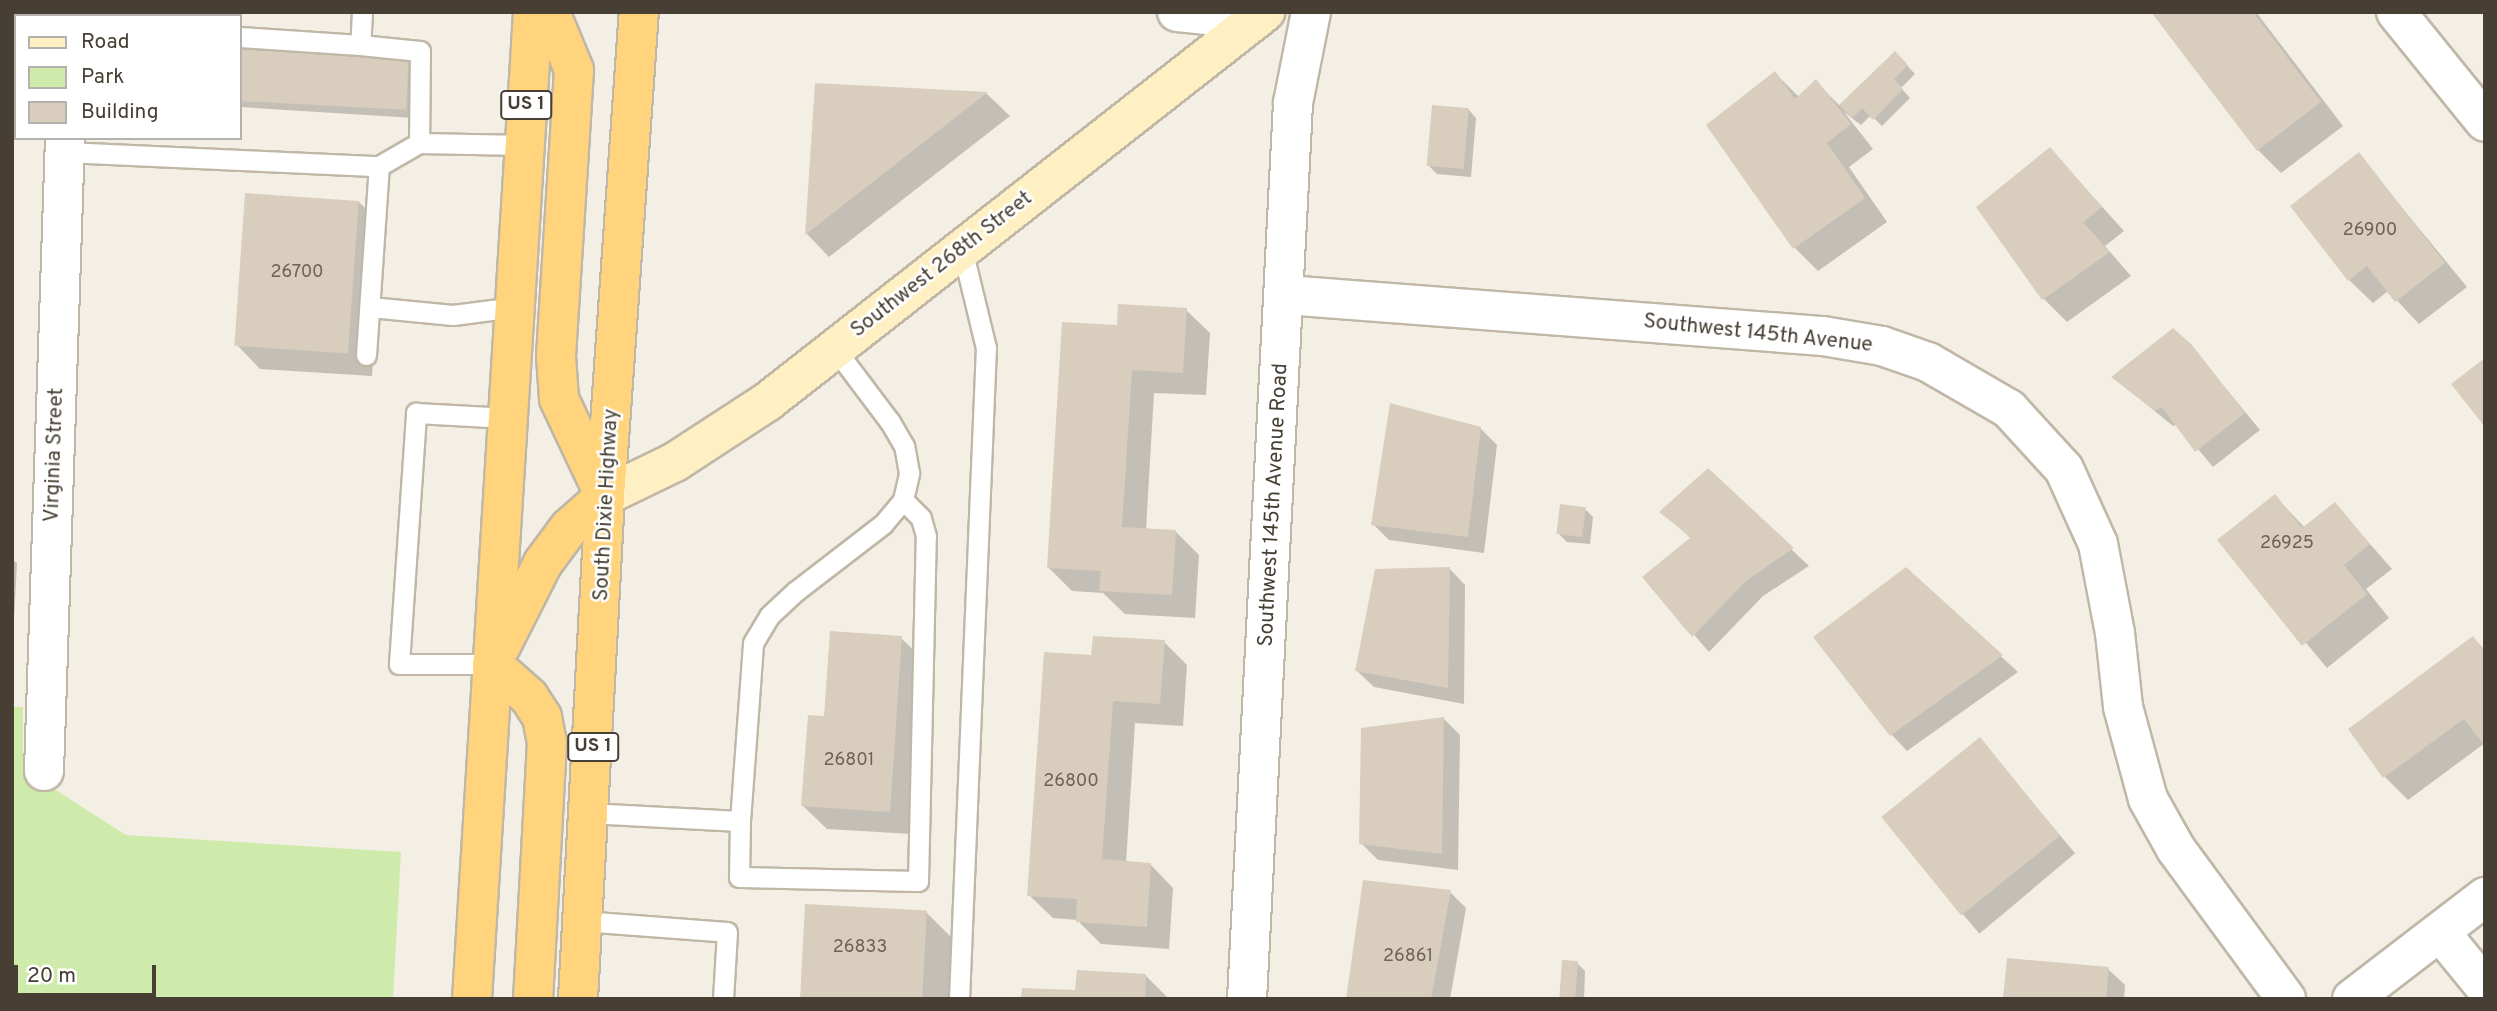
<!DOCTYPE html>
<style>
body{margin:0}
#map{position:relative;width:2497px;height:1011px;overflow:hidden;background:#f4efe5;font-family:Overpass,sans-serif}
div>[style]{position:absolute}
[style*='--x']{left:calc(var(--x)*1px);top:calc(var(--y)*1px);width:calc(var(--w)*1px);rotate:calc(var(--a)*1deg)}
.green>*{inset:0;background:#cfebab}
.shadow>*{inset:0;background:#0003;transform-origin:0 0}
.building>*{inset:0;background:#d9cdbd;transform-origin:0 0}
.roads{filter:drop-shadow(2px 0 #c0b7a7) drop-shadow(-2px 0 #c0b7a7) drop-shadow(0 2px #c0b7a7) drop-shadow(0 -2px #c0b7a7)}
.service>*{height:19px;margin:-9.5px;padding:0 9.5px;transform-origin:9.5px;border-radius:9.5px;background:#fff}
.minor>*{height:38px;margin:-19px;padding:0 19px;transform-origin:19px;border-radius:19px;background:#fff}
.secondary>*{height:38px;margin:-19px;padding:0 19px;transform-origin:19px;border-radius:19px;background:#fff0c4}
.trunk>*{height:38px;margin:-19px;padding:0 19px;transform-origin:19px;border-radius:19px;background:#ffd47c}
span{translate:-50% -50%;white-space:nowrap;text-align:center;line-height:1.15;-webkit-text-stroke:5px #fff;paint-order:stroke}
.number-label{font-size:18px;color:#6c6256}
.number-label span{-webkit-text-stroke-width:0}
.shield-label span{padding:2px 5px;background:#fff;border:2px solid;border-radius:5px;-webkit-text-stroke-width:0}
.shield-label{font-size:19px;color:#473f34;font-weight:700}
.street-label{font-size:21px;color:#473f34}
.frame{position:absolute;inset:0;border:14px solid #473f34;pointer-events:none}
.legend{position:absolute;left:14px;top:14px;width:228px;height:126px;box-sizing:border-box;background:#fff;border:2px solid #b5b2ae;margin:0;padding:9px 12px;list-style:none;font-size:21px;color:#473f34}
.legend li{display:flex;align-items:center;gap:14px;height:35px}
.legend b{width:35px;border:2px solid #b5b2ae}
.scale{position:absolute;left:14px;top:965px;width:142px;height:32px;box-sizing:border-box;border:4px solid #473f34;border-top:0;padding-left:9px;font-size:21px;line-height:24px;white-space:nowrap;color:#473f34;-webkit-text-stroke:5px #fff;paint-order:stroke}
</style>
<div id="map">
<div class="green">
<div style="clip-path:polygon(12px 707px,23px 707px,23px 769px,126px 835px,401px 852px,393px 999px,12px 999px)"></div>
</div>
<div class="shadow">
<div style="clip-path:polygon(2153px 12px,2256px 12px,2343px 126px,2281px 173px,2258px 150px)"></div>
<div style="clip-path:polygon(12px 27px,16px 30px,15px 77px,12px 77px)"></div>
<div style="clip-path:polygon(240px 51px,409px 61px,417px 69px,414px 118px,240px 107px)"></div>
<div style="clip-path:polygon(1895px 53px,1915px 74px,1901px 88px,1910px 98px,1882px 126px,1871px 115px,1861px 125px,1844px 112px,1873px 149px,1849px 167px,1887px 222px,1818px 271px,1795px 248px,1708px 125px,1775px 73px,1799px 97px,1816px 82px,1840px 106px)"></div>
<div style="clip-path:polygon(816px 85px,987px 94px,1010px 116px,829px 257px,807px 234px)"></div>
<div style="clip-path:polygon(1468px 109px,1476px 118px,1471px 177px,1437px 174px,1429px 166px)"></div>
<div style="clip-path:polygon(2050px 149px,2124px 231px,2105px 246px,2131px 276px,2067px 322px,2044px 299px)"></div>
<div style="clip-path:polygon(2358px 154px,2467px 287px,2419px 324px,2388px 291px,2373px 303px,2349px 280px)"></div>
<div style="clip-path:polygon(359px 202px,382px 225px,372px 376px,260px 369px,237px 345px)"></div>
<div style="clip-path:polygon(1186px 310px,1210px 333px,1206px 395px,1154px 393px,1146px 530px,1176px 532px,1199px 555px,1195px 618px,1125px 614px,1103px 593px,1072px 591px,1049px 568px,1119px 327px)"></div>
<div style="clip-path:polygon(2191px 346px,2260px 430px,2213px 467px,2177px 424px,2173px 426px,2113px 377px)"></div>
<div style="clip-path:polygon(1480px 428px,1497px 445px,1484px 553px,1389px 540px,1373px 524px)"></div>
<div style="clip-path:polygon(1708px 471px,1809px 566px,1763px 596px,1709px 652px,1645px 578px,1692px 539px,1661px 512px)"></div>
<div style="clip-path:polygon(2275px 496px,2305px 528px,2335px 504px,2392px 569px,2366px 589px,2389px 618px,2327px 668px,2220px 540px)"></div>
<div style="clip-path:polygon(1585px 509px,1593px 517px,1590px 544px,1567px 542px,1559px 534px)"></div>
<div style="clip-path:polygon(12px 559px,17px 563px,12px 658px)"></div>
<div style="clip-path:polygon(1449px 568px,1465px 585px,1464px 704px,1374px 687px,1357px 671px)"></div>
<div style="clip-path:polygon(1906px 569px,2018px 672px,1907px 751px,1891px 734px)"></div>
<div style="clip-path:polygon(901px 638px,925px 661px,912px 834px,827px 829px,803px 806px,826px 718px)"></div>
<div style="clip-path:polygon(2473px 638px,2485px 650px,2485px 743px,2408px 800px,2385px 777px)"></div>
<div style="clip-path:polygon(1164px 642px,1187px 665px,1183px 726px,1135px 723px,1126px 863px,1150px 864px,1173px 888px,1169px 949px,1101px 944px,1077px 920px,1053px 918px,1029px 895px,1093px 656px)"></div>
<div style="clip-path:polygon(1444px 719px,1460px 735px,1458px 870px,1378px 860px,1361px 843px)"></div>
<div style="left:1980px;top:740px;width:148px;height:125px;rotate:50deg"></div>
<div style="clip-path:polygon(1450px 892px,1466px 908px,1450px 999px,1347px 999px)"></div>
<div style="clip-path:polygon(926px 912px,955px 941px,951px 999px,801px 999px)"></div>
<div style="clip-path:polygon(1577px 963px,1585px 971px,1584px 999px,1561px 999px)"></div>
<div style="clip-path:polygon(2108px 969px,2125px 985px,2124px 999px,2005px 999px)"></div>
<div style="clip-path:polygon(1146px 976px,1169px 999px,1023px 999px,1077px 992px)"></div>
</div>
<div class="building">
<div style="clip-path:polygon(2151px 12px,2253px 12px,2321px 102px,2257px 151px)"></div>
<div style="left:240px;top:49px;width:169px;height:52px;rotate:3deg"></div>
<div style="clip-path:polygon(1895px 51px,1908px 65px,1894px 79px,1903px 89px,1873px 120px,1862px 108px,1852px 118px,1839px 105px)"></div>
<div style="clip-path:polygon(1775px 71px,1795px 99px,1816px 79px,1851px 124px,1827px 143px,1865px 198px,1793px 249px,1706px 125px)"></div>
<div style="clip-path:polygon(815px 83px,988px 92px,805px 235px)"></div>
<div style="left:1432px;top:105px;width:37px;height:61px;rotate:5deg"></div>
<div style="clip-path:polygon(2050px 147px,2102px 207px,2083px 222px,2110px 252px,2042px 300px,1976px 207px)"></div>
<div style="clip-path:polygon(2359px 152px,2445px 263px,2395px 302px,2367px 266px,2348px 281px,2290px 206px)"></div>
<div style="left:245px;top:193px;width:114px;height:153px;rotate:4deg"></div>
<div style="clip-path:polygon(1118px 304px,1187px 308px,1183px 373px,1132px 370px,1122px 527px,1176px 530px,1172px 595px,1099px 591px,1101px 571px,1047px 568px,1062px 322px,1117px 325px)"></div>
<div style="clip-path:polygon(2173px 328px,2192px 345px,2245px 413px,2195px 452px,2162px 407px,2155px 411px,2111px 377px)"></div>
<div style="clip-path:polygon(2485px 358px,2485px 427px,2451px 384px)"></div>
<div style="clip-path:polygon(1390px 403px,1481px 427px,1468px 537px,1371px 525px)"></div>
<div style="clip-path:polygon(1708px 468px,1794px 548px,1747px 580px,1692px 637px,1642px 577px,1691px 537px,1659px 512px)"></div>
<div style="clip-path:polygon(2275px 494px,2302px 528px,2335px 502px,2370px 544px,2344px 565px,2367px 594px,2302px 646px,2217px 540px)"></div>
<div style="left:1560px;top:504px;width:26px;height:30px;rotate:7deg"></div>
<div style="clip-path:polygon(1450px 567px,1448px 688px,1355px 671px,1375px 569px)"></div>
<div style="clip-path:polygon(1906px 567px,2003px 655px,1890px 736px,1813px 637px)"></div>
<div style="clip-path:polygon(830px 631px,902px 636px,890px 812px,801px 806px,808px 715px,824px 716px)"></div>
<div style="clip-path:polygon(1093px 636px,1165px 640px,1160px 704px,1113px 701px,1102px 859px,1151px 863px,1147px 927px,1076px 922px,1077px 899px,1027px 896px,1044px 652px,1091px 655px)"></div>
<div style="clip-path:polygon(2473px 636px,2485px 652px,2485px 746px,2464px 719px,2383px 778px,2348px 729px)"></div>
<div style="clip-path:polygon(1444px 717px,1442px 854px,1359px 844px,1361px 728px)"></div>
<div style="left:1980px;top:737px;width:127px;height:127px;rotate:51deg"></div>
<div style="clip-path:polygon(1363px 880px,1451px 890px,1431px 999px,1346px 999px)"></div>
<div style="left:805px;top:904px;width:122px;height:95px;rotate:3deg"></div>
<div style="clip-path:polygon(2007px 958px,2109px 967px,2106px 999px,2003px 999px)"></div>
<div style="left:1562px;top:960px;width:16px;height:39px;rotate:4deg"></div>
<div style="clip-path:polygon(1077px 970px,1146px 974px,1145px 999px,1021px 999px,1022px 988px,1075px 990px)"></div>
</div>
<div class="roads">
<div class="service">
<div style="--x:362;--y:12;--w:33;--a:93"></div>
<div style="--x:360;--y:45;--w:60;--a:5.7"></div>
<div style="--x:420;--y:51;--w:92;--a:90.6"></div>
<div style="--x:216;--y:16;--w:4;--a:-90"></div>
<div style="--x:240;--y:37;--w:120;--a:3.8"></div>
<div style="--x:65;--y:152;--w:314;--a:2.6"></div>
<div style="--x:379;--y:166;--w:46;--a:-29.9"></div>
<div style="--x:419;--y:143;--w:105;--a:1.1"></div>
<div style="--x:370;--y:307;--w:83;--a:5.5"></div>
<div style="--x:453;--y:315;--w:63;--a:-7.4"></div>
<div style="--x:366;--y:355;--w:189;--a:-86.1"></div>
<div style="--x:492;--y:664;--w:93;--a:180"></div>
<div style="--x:399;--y:664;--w:252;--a:-86.1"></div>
<div style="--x:416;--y:413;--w:92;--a:3.1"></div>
<div style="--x:588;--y:813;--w:152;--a:3"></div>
<div style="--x:740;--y:821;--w:178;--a:-85.8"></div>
<div style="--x:753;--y:643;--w:31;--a:-59"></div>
<div style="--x:769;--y:616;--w:37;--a:-43"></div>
<div style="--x:796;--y:591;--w:110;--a:-37.6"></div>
<div style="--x:883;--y:524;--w:31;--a:-50"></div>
<div style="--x:903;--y:500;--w:28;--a:-77"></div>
<div style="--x:909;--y:473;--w:27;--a:-100"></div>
<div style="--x:904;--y:446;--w:28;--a:-120"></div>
<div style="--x:890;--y:422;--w:91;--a:-127"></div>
<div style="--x:740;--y:821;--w:56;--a:91"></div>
<div style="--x:739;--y:877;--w:179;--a:1.3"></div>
<div style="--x:918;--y:881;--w:345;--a:-88.7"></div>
<div style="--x:926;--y:536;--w:19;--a:-106"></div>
<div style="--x:921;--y:518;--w:25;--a:-135"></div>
<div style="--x:582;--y:921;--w:145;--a:4.3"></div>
<div style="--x:727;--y:932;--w:67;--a:93.4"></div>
<div style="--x:959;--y:999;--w:652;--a:-87.63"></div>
<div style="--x:986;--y:348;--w:102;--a:-103.6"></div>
</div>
<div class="minor">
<div style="--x:1177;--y:12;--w:78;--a:5.9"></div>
<div style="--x:2396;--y:12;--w:141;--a:51"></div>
<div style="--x:72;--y:16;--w:4;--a:-90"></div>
<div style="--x:1286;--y:295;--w:539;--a:4.37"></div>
<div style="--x:1823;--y:336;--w:60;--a:9.6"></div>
<div style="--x:1882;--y:346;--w:49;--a:19.2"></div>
<div style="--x:1928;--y:362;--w:94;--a:30.1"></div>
<div style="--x:2009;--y:409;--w:81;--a:47.5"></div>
<div style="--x:2064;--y:469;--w:82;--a:65.6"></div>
<div style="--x:2098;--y:544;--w:91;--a:79.2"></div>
<div style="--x:2115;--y:633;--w:74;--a:83.8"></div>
<div style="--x:2123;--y:707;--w:95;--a:74.8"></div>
<div style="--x:2148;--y:799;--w:57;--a:60.8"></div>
<div style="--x:2176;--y:849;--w:186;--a:53.7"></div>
<div style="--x:44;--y:771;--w:633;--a:-88.1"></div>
<div style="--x:2440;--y:932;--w:71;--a:50.7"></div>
<div style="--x:1247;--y:999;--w:897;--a:-87.06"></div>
<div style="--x:1293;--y:103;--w:93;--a:-78.8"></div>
<div style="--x:2352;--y:999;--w:168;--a:-37.5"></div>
</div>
<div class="secondary">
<div style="--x:605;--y:496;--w:78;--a:-25.9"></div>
<div style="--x:675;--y:462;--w:110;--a:-33.1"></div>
<div style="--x:767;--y:402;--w:633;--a:-38.07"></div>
</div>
<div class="trunk">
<div style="--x:550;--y:12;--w:63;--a:67.5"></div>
<div style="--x:574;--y:70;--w:287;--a:93.6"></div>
<div style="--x:556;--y:356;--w:43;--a:86"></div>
<div style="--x:559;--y:399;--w:105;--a:64.7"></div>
<div style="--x:501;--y:646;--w:93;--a:-63.2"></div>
<div style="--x:543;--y:563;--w:44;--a:-53.4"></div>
<div style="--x:569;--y:528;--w:48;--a:-41.6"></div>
<div style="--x:492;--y:664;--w:50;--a:41.7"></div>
<div style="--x:529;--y:697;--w:24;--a:57"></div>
<div style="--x:542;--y:717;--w:25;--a:79"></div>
<div style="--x:547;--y:742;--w:257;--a:93.1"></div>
<div style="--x:472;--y:999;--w:989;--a:-86.46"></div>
<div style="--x:578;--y:999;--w:504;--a:-86.93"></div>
<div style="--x:605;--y:496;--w:485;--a:-86"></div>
</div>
</div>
<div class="number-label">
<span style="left:2370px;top:231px">26900</span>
<span style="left:297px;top:273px">26700</span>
<span style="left:2287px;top:544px">26925</span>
<span style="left:849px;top:761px">26801</span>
<span style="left:1071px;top:782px">26800</span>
<span style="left:860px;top:948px">26833</span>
<span style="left:1408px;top:957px">26861</span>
</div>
<div class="shield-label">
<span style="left:526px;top:105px">US 1</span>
<span style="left:593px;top:747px">US 1</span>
</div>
<div class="street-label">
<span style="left:942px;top:265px;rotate:-38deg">Southwest 268th Street</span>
<span style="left:1758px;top:334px;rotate:6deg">Southwest 145th Avenue</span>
<span style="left:55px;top:455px;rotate:-88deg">Virginia Street</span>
<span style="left:607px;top:505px;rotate:-87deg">South Dixie Highway</span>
<span style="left:1274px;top:505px;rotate:-87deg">Southwest 145th Avenue Road</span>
</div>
<div class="frame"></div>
<ul class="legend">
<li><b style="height:9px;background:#fff0c4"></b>Road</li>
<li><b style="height:19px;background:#cfebab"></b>Park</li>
<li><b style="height:19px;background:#d9cdbd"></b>Building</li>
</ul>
<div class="scale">20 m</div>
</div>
